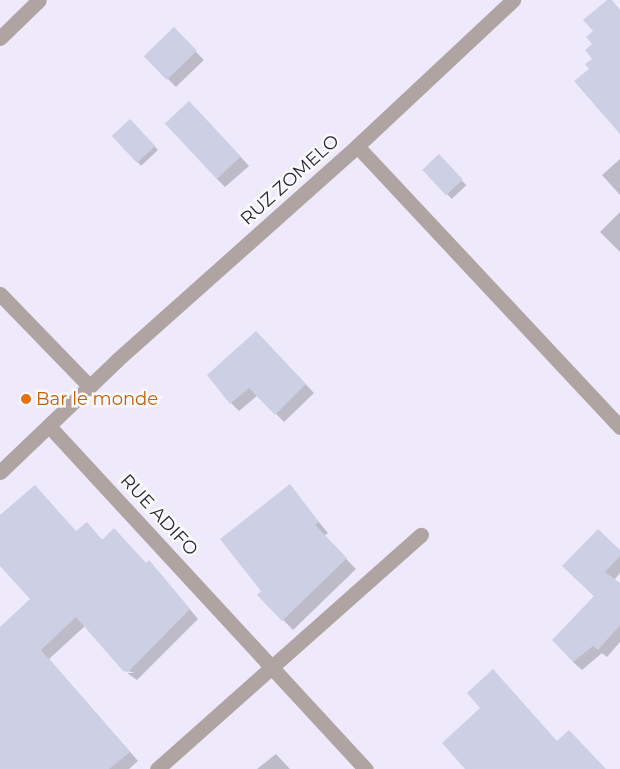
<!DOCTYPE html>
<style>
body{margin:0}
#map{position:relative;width:620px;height:769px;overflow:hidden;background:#eeeafc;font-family:Montserrat,sans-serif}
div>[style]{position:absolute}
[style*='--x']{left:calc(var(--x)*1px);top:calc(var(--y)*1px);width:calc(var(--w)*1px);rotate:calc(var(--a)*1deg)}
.shadow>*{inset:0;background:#0003;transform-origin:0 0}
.building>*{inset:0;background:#cdcfe5;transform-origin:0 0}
.minor>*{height:15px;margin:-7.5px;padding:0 7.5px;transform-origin:7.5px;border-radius:7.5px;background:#afa4a1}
.dots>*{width:14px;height:14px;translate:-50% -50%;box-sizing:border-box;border:2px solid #faf9fe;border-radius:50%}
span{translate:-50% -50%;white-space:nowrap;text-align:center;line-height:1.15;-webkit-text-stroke:5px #faf9fe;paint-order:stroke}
.street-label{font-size:18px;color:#26242c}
.food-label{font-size:18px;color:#c56008}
.left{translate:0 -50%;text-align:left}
</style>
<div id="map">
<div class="shadow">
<div style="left:174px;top:29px;width:43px;height:39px;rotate:46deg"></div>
<div style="clip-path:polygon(197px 110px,249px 166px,225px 187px,217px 179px)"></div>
<div style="left:130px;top:120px;width:41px;height:23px;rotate:47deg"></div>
<div style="left:439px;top:156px;width:40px;height:20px;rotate:47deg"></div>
<div style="clip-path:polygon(620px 159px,620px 195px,602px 175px)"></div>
<div style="clip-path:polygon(620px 212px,620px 252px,600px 232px)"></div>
<div style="clip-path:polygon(256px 333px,314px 393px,284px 422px,258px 395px,239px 411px,231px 403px)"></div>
<div style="clip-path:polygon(289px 486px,328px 533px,324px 536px,356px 569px,293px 630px,259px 595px,263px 591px)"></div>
<div style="clip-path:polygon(0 517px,77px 533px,95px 532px,103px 541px,158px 571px,198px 619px,137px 680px,127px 673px,135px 673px,124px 670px,85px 626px,49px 659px,138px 761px,129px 769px,0 769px,0 640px,31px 599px,0 564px)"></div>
<div style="clip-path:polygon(620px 551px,620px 573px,614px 580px,620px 584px,620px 642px,607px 657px,602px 653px,582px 670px,573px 662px,595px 597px,572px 575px)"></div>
<div style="clip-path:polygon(276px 754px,290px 769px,257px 769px)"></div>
</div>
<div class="building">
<div style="clip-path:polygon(607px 0,612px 0,620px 10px,620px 134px,574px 81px,589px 69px,585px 64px,592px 59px,585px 50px,592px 44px,586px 37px,593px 31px,583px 20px)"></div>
<div style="left:174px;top:27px;width:33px;height:42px;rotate:46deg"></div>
<div style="left:189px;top:101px;width:76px;height:33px;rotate:47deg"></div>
<div style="left:130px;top:119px;width:37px;height:25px;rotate:47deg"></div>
<div style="left:439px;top:154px;width:35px;height:23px;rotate:47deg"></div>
<div style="clip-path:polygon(256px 331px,306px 384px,275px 415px,249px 388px,230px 404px,207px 375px)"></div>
<div style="clip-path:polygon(290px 484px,319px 522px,315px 525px,347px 558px,282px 621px,257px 595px,261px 591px,220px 539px)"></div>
<div style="clip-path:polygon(35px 485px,76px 531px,87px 522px,102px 540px,114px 528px,146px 563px,149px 560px,190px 609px,128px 672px,123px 671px,76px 617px,41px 650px,130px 752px,109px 769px,0 769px,0 627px,30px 599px,0 566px,0 515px)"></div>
<div style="clip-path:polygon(598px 529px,620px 550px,620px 556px,605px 572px,620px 583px,620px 625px,598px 650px,593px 646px,573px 662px,552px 640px,594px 596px,562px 566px)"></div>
<div style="clip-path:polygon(493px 669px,557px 741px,569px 730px,606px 769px,465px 769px,442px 743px,480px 708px,467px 693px)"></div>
</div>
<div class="minor">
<div style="--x:0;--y:38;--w:54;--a:-44.3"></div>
<div style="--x:357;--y:146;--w:385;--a:46.9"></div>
<div style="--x:0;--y:294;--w:129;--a:45.9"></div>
<div style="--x:49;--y:426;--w:467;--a:47.3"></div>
<div style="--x:0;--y:472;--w:162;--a:-43.7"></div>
<div style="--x:117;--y:360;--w:322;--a:-41.7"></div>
<div style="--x:357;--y:146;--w:214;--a:-43.1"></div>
<div style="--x:157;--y:769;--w:353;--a:-41.6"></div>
</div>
<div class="dots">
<div style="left:26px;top:399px;background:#e8710a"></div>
</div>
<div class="street-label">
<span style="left:290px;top:180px;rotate:-42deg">RUZ ZOMELO</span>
<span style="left:159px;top:515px;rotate:47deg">RUE ADIFO</span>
</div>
<div class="food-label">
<span class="left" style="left:36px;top:399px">Bar le monde</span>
</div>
</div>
